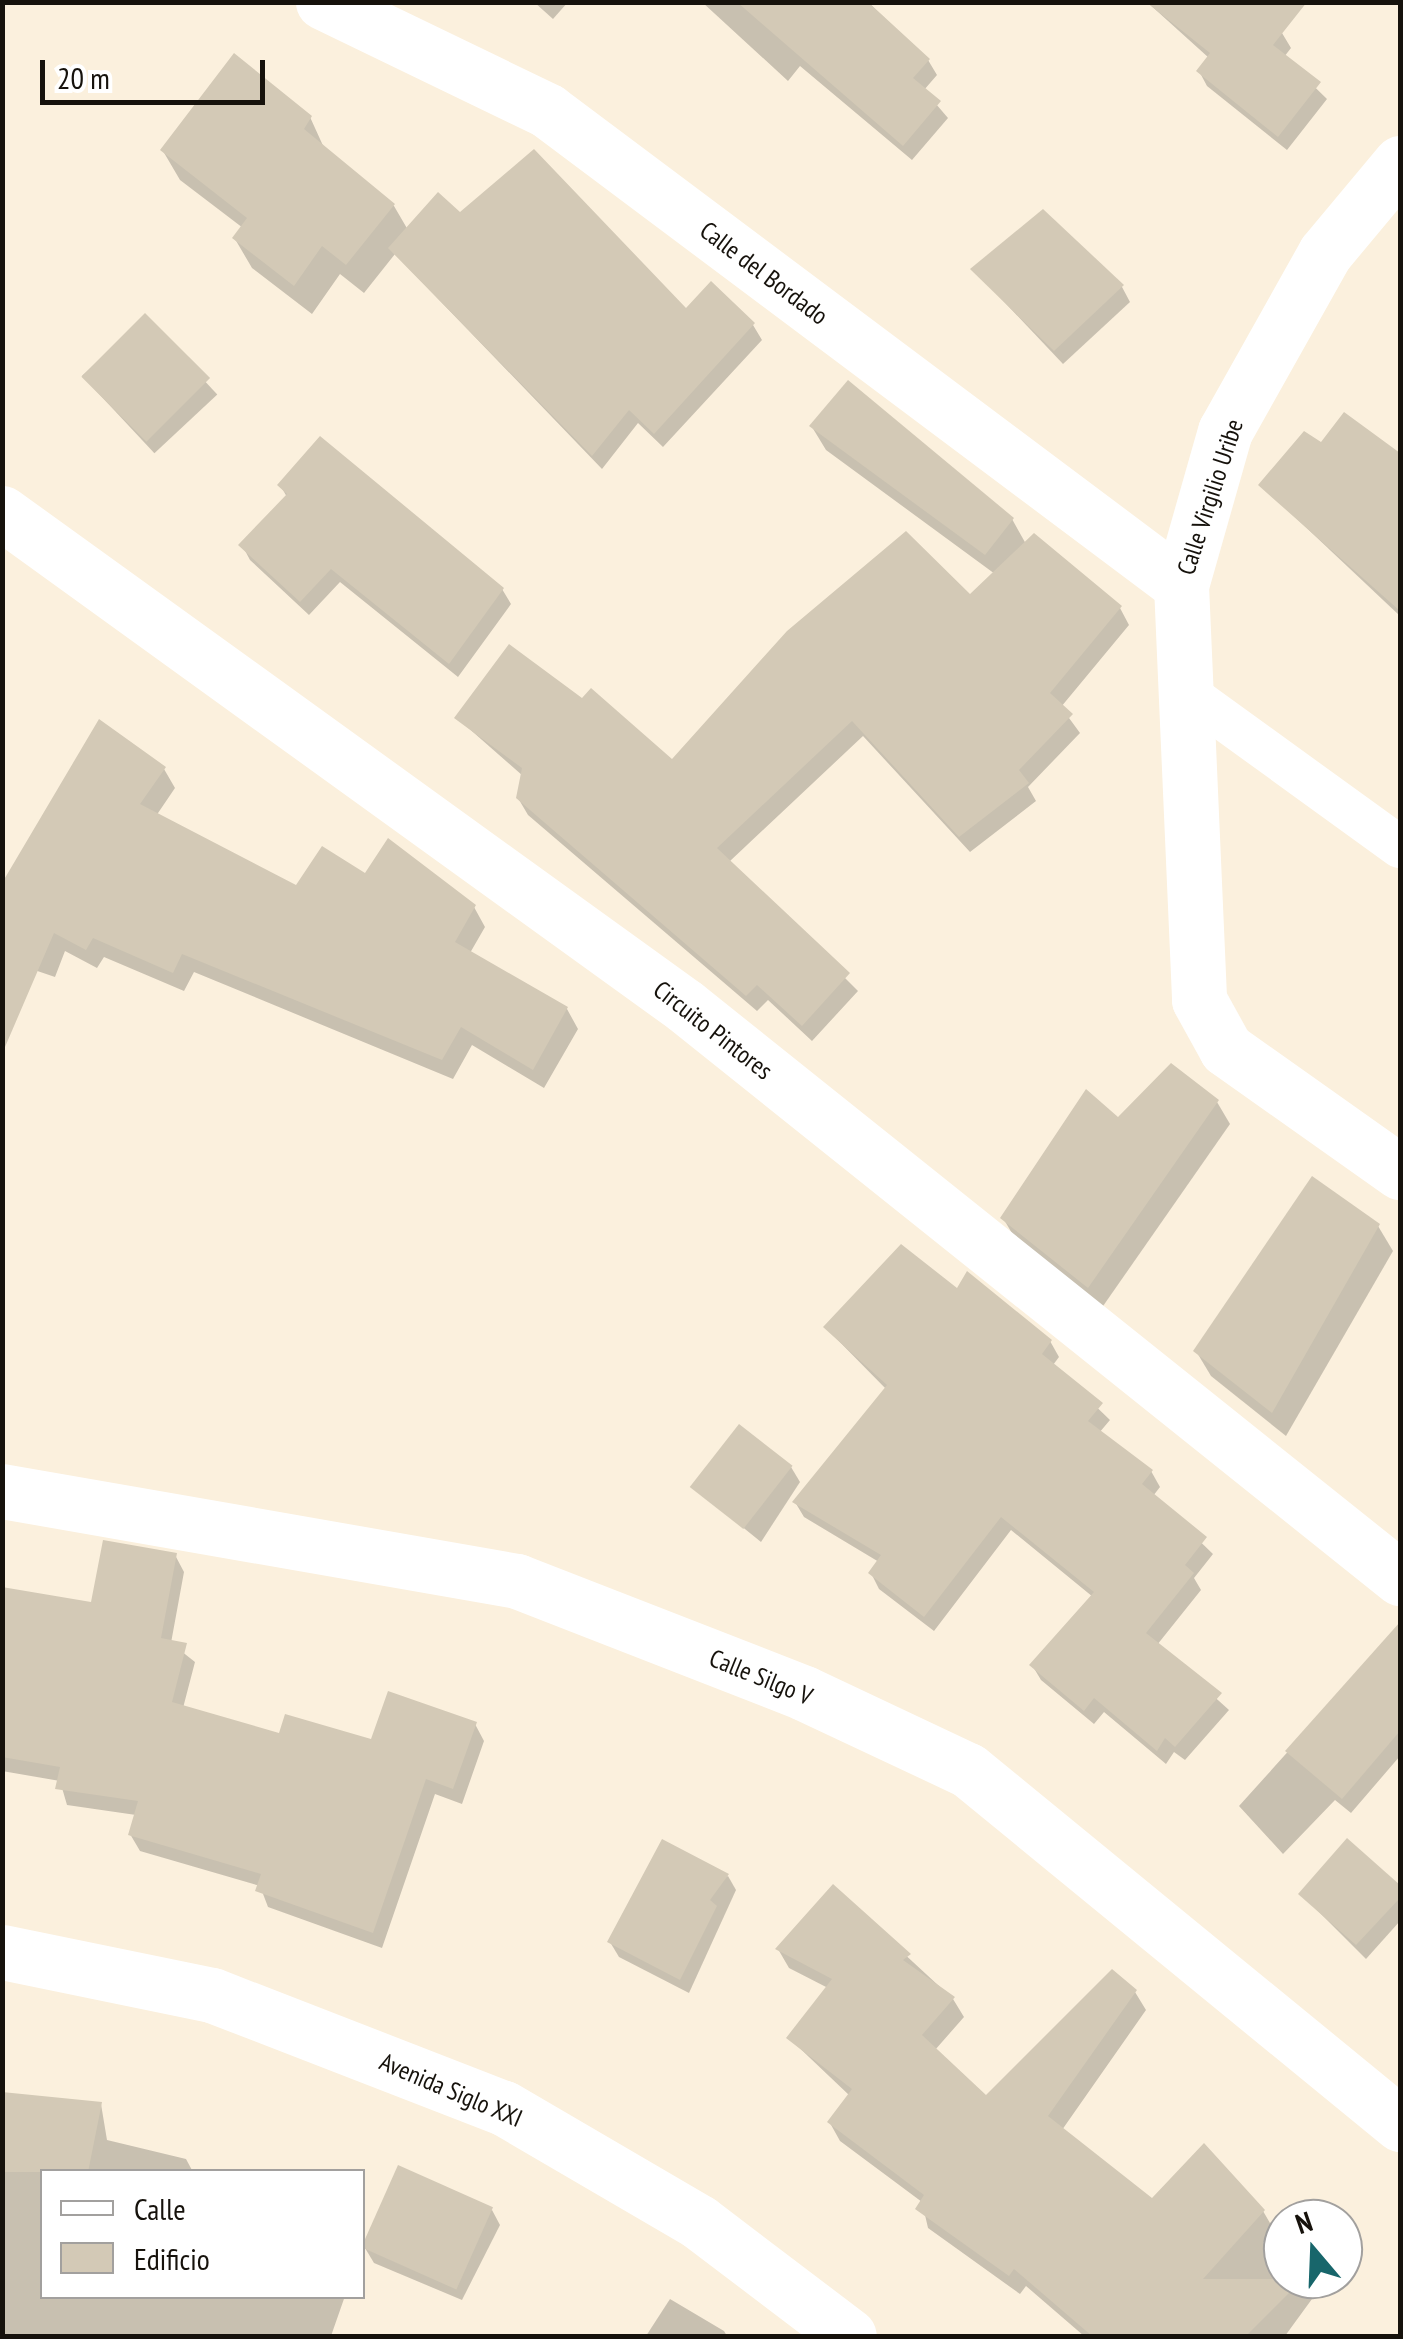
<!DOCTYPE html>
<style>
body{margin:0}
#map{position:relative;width:1403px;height:2339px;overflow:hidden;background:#fbf0dd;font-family:"PT Sans Narrow",sans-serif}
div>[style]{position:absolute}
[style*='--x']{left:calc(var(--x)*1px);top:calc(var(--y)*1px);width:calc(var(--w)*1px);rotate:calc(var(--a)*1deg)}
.shadow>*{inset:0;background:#0003;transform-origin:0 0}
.building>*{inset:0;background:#d3c9b6;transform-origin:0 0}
.lane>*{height:42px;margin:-21px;padding:0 21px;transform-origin:21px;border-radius:21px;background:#fff}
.street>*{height:55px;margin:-27.5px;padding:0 27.5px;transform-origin:27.5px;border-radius:27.5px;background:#fff}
span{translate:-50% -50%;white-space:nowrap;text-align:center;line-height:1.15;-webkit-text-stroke:9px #fff;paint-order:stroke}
.street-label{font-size:25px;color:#16120c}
.frame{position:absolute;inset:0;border:5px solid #16120c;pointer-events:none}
.legend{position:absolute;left:40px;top:2169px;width:325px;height:130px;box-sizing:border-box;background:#fff;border:2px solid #a2a09e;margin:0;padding:12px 18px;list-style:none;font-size:30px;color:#16120c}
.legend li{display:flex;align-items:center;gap:20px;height:50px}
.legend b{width:50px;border:2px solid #a2a09e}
.north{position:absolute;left:1263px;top:2199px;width:100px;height:100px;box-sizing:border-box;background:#fff;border:2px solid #a2a09e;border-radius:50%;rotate:341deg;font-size:28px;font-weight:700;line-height:40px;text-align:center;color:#16120c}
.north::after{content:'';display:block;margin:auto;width:35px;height:45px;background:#18666b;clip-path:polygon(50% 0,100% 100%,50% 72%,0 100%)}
.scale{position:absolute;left:40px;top:60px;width:225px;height:45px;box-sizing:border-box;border:5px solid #16120c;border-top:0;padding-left:12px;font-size:30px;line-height:35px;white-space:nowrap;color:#16120c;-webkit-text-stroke:8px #fff;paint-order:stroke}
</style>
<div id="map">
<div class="shadow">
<div style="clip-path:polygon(534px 2px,568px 2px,553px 19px)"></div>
<div style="clip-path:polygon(702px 2px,868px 2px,928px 60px,937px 75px,924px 90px,948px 118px,912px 160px,800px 66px,788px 81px)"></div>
<div style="clip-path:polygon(1147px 2px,1244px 2px,1282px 33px,1291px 48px,1284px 57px,1327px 99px,1287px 150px,1207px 86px,1199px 71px,1209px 58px)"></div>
<div style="clip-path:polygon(310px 117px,325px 150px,394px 206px,408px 230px,460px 216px,686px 311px,753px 325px,762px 340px,663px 447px,638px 423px,602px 469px,395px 254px,364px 293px,340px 274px,312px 314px,252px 268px,235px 239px,243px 228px,180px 180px,163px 151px)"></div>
<div style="clip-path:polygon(974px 270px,1122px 287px,1130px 302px,1063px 364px)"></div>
<div style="left:145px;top:317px;width:106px;height:86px;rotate:47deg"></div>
<div style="clip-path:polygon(812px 427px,1012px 519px,1026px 544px,1120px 608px,1129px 625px,1061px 707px,1080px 733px,1028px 787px,1036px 801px,970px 852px,863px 736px,729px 862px,858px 991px,812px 1041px,768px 1000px,757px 1011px,528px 815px,518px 798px,523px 776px,457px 718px,673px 762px,970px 598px,995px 574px,826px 450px)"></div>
<div style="clip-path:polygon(1322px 445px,1400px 457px,1400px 616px,1261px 485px)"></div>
<div style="clip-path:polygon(280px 485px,502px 589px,511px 604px,458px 677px,340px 582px,309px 615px,250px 560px,242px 545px,287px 497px)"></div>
<div style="clip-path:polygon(164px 769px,175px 788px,156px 816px,297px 888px,366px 877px,474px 907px,485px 927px,470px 953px,567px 1009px,578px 1029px,544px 1088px,472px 1045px,453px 1079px,194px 972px,184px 991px,104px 957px,97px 968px,65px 951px,55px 977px,2px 959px)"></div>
<div style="clip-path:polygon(1217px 1102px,1230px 1124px,1101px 1309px,1016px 1240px,1003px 1218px,1118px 1120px)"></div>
<div style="clip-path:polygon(1378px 1226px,1393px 1251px,1286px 1436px,1211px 1376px,1196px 1351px)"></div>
<div style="clip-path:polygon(957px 1292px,1050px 1341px,1059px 1357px,1053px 1365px,1110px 1420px,1099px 1433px,1151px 1471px,1160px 1487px,1153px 1496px,1213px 1554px,1194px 1578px,1201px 1590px,1157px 1645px,1229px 1710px,1185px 1760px,1174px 1752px,1166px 1764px,1104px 1712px,1094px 1724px,1041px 1680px,1032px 1665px,1093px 1597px,1011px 1530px,934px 1631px,879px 1589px,871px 1573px,879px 1562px,804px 1517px,795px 1502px,886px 1389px,826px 1328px)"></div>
<div style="clip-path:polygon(791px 1467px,800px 1482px,761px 1542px,698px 1491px)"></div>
<div style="clip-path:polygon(175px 1555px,184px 1572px,171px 1643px,195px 1662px,183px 1708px,281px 1736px,372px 1742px,475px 1724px,484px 1741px,462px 1804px,435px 1794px,382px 1948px,268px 1907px,260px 1886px,140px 1851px,130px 1834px,136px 1815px,67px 1805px,60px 1781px,2px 1771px,2px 1588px,93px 1605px)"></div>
<div style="clip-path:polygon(1367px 1664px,1400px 1696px,1400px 1756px,1351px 1813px,1335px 1800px,1283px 1854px,1239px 1806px)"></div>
<div style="clip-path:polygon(1347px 1842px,1400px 1889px,1400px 1921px,1366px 1959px,1301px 1894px)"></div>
<div style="clip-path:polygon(728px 1876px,736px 1890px,689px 1993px,619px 1957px,610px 1942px)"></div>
<div style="clip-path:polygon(833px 1888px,953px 1999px,964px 2017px,935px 2050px,986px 2098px,1135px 1992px,1146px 2010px,1062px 2130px,1152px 2202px,1263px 2211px,1274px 2230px,1263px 2243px,1283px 2262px,1283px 2279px,1300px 2279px,1312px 2299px,1285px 2336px,1084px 2336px,1026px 2286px,1020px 2294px,928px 2228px,922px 2202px,840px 2141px,830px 2123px,850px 2096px,789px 2038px,828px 1988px,789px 1968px,778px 1949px)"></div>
<div style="clip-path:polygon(101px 2104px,107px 2140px,186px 2159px,193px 2172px,42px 2172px,42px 2296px,345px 2296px,331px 2336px,2px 2336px,2px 2121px)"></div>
<div style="clip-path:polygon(492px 2210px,500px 2225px,462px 2300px,374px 2263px,365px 2248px)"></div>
<div style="clip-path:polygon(670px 2299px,724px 2331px,727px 2336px,646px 2336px)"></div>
</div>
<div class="building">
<div style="clip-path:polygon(737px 2px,868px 2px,930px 59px,913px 78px,941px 101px,903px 146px)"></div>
<div style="clip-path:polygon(1146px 2px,1307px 2px,1273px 45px,1321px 82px,1278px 137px,1196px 71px,1210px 53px)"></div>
<div style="clip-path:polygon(234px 53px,312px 116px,304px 129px,395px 204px,346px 265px,322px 246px,294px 286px,232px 238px,247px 218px,160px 150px)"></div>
<div style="clip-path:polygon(534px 149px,686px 308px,711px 281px,755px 323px,654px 434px,629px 410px,592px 456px,388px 248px,438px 192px,460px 212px)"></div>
<div style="clip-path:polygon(1043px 209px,1124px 285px,1054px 351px,970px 269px)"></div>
<div style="left:145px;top:313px;width:92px;height:90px;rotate:45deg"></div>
<div style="clip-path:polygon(848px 380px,1014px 518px,985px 555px,809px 426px)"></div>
<div style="clip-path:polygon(1344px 412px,1400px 453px,1400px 611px,1258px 485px,1304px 431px,1321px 442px)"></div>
<div style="clip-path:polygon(320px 436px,504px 588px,449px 664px,331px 569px,300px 602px,238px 545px,287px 494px,277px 485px)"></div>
<div style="clip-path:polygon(906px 531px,970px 594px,1034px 533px,1122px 606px,1050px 693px,1073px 714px,1019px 770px,1029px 783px,959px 837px,852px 721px,717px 848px,850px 973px,802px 1026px,757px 985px,746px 996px,516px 798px,522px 768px,454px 718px,509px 644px,582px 698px,591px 688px,672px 759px,787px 631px)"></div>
<div style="clip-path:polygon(99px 719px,166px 767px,140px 804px,296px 885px,322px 846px,365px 873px,388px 838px,476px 905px,455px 942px,568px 1007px,533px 1070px,461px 1027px,442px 1060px,182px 954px,173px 973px,93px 938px,86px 950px,54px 933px,2px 1054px,2px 883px)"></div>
<div style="clip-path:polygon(1171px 1063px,1219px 1100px,1088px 1288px,1000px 1218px,1086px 1089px,1118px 1117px)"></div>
<div style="clip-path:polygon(1312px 1176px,1380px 1224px,1272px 1413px,1193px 1351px)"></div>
<div style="clip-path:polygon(901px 1244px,957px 1288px,967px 1271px,1052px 1340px,1042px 1354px,1103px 1403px,1088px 1421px,1153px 1470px,1142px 1484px,1207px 1537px,1185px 1565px,1194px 1573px,1146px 1633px,1222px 1693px,1175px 1747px,1165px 1738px,1157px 1751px,1094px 1698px,1084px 1711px,1029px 1665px,1094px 1592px,1001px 1517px,924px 1617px,868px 1573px,881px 1555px,792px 1502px,887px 1385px,823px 1327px)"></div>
<div style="left:739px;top:1424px;width:68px;height:80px;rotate:38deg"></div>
<div style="clip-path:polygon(103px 1540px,177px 1553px,161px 1638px,187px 1643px,172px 1702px,279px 1733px,285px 1714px,371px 1739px,388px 1691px,477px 1722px,453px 1789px,426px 1779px,373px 1933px,255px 1891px,261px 1874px,128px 1835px,138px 1801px,55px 1789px,60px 1767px,2px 1757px,2px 1587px,91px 1602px)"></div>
<div style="clip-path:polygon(1400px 1622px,1400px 1731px,1342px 1799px,1285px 1751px)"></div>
<div style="clip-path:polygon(1347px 1838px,1400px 1885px,1400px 1898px,1356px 1945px,1298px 1894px)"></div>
<div style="clip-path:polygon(662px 1839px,729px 1874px,710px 1900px,717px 1906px,680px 1980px,607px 1942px)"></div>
<div style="clip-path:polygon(833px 1884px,911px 1954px,903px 1960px,955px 1997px,922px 2035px,986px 2095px,1112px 1969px,1137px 1990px,1048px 2116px,1152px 2198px,1204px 2143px,1265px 2210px,1203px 2279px,1303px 2279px,1246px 2336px,1092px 2336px,1014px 2269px,1009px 2276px,915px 2209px,924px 2195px,827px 2122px,852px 2089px,786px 2038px,832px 1979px,775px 1949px)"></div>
<div style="clip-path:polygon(2px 2092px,102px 2102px,88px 2172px,2px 2172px)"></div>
<div style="left:398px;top:2165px;width:104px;height:90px;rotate:24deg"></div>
</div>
<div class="lane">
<div style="--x:1183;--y:690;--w:268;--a:35.9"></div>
</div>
<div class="street">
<div style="--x:323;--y:2;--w:250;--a:25.8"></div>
<div style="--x:548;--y:111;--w:791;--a:36.83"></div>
<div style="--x:1400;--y:163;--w:117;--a:129.8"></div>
<div style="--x:1325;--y:253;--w:204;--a:119.3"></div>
<div style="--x:1225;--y:431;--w:160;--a:105.9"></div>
<div style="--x:1181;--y:585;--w:415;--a:87.5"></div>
<div style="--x:1199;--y:1000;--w:56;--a:61.1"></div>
<div style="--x:1226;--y:1049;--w:213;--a:35.3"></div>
<div style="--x:2;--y:513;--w:842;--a:35.82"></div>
<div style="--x:685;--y:1006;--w:916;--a:38.66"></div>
<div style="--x:2;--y:1491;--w:523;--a:9.91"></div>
<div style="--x:517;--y:1581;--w:308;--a:21.3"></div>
<div style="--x:804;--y:1693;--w:181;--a:25.2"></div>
<div style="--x:968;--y:1770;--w:559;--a:39.33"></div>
<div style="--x:2;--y:1952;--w:214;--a:11.6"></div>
<div style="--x:212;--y:1995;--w:313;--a:21.2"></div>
<div style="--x:504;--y:2108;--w:226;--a:30.3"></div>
<div style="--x:699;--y:2222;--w:188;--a:37.2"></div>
</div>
<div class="street-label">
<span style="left:764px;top:273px;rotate:37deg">Calle del Bordado</span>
<span style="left:1210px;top:497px;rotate:-72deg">Calle Virgilio Uribe</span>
<span style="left:713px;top:1030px;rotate:38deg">Circuito Pintores</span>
<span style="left:761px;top:1677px;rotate:22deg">Calle Silgo V</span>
<span style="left:451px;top:2090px;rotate:23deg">Avenida Siglo XXI</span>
</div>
<div class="frame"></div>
<ul class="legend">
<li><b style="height:12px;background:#fff"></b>Calle</li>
<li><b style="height:28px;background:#d3c9b6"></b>Edificio</li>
</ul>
<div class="north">N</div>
<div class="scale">20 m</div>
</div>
